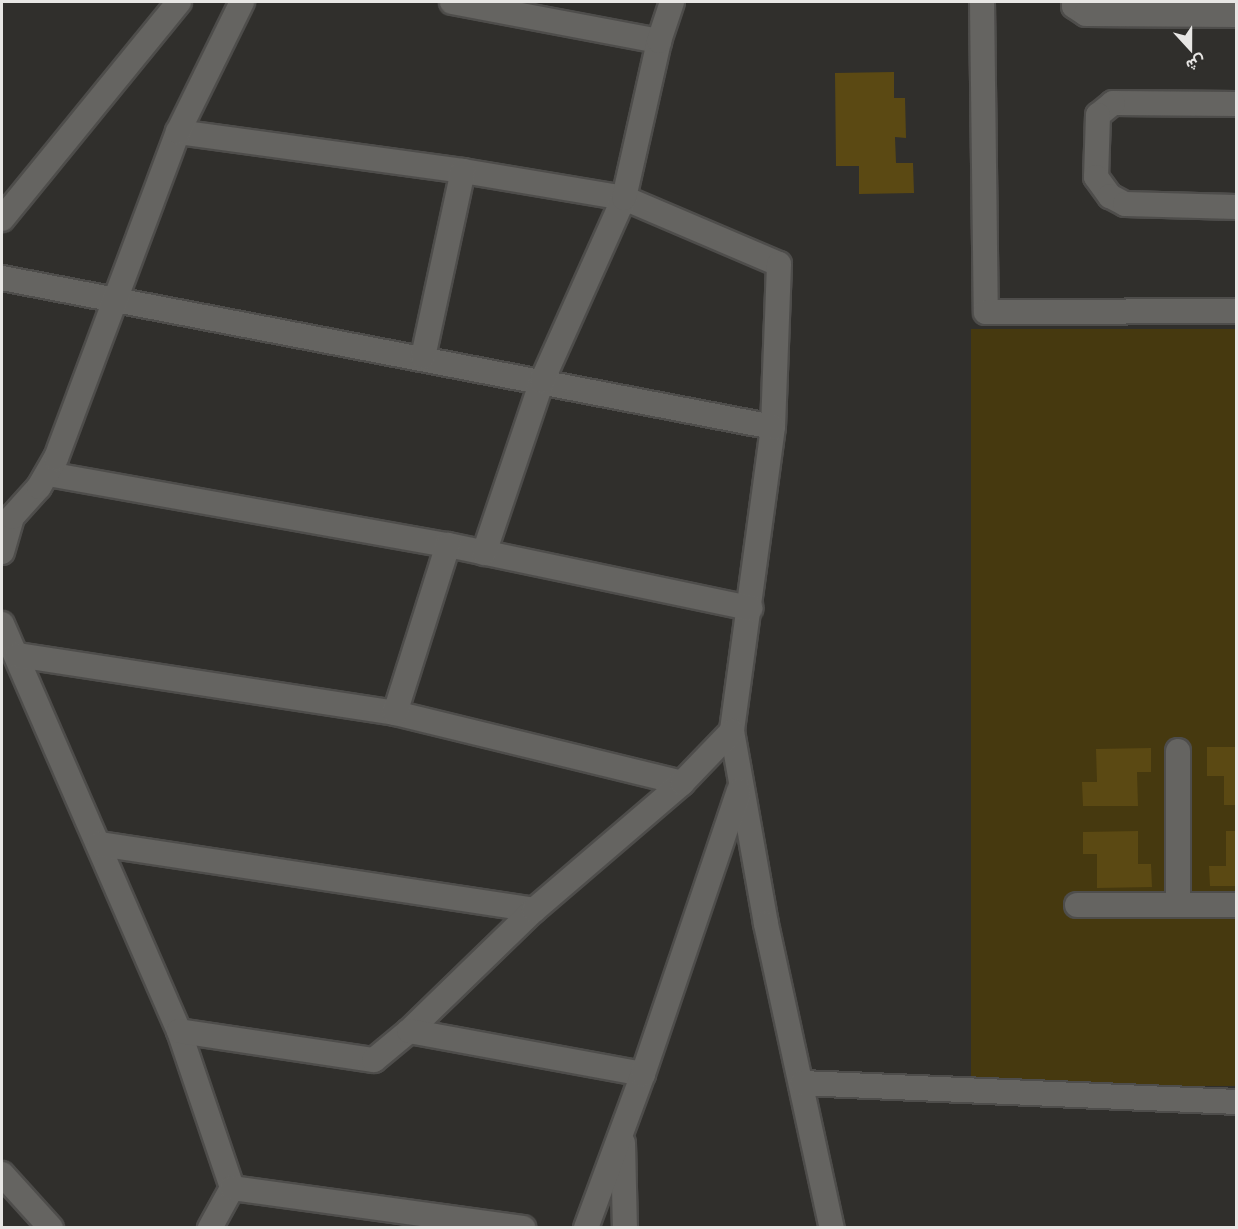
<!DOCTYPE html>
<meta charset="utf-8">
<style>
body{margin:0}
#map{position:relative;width:1238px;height:1229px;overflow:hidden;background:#302f2c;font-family:Literata,Vazirmatn,serif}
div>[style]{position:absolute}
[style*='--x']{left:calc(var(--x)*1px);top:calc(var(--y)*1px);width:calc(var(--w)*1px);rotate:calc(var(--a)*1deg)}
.green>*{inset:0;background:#46390f;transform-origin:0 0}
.building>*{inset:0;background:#5b4913}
.roads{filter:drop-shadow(2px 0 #4e4d4b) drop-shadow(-2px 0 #4e4d4b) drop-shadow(0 2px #4e4d4b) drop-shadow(0 -2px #4e4d4b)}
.minor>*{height:24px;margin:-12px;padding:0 12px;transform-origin:12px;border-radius:12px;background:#656461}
span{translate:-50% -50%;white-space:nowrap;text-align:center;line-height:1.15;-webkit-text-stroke:5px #302f2c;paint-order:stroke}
.frame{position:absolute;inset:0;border:3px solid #e7e6e4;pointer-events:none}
.north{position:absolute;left:1160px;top:18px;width:60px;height:60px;-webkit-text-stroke:4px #302f2c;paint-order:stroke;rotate:159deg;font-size:16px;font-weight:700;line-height:24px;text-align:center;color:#e7e6e4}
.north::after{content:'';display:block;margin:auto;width:21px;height:27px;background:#e7e6e4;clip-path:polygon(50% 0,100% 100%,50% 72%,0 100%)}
</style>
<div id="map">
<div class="green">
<div style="left:971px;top:329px;width:265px;height:757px"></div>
</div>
<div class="building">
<div style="clip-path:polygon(894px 72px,894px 98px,905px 98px,906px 138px,895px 137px,896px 163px,913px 163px,914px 193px,859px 194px,859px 166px,836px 166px,835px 73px)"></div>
<div style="clip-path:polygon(1207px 747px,1236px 747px,1236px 805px,1224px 805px,1224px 776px,1207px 776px)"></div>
<div style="clip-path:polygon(1151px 748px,1151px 772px,1137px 772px,1138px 806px,1083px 806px,1082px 782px,1097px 782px,1096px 749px)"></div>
<div style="clip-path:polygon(1138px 831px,1138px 864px,1151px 864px,1152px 887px,1097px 888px,1097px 854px,1083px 854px,1083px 832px)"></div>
<div style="clip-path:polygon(1226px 831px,1236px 831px,1236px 886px,1210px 886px,1209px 866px,1226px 866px)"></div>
</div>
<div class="roads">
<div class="minor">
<div style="--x:452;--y:2;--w:211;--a:10.7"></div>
<div style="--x:982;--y:2;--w:310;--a:89.3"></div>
<div style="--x:986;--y:312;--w:250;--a:-0.2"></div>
<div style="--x:1074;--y:2;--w:4;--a:90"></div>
<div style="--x:1074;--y:6;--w:14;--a:34"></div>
<div style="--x:1086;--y:14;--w:150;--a:0.4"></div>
<div style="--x:1236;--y:104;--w:123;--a:-179.5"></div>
<div style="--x:1113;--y:103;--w:19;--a:141"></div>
<div style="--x:1098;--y:115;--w:62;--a:91.8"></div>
<div style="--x:1096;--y:177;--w:24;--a:54"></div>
<div style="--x:1110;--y:196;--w:17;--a:28"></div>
<div style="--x:1125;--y:204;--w:111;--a:1.5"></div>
<div style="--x:178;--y:132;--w:288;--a:7.8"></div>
<div style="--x:463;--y:171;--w:163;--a:9.5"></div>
<div style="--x:624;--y:198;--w:168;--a:23.1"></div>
<div style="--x:779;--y:264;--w:163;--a:92.1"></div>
<div style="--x:773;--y:427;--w:307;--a:97.7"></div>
<div style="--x:732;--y:731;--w:196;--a:80"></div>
<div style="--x:766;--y:924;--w:311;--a:77.8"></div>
<div style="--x:2;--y:219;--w:280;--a:-50.8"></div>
<div style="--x:2;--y:278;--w:785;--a:10.94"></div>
<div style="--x:423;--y:357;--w:190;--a:-77.9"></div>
<div style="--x:48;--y:474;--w:406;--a:10.1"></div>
<div style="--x:448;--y:545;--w:309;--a:11.8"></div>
<div style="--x:2;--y:552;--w:36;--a:-74"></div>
<div style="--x:12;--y:517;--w:40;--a:-48"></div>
<div style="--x:39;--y:487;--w:34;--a:-60"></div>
<div style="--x:56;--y:458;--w:348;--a:-69.5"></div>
<div style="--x:178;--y:132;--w:145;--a:-63.8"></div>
<div style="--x:484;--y:553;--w:182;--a:-71.4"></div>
<div style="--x:542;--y:381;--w:201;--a:-65.9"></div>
<div style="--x:624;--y:198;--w:161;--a:-77.4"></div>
<div style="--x:659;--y:41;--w:41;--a:-71.6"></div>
<div style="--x:2;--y:624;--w:444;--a:66.5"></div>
<div style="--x:179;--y:1031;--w:166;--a:71.3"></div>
<div style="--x:232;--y:1188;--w:46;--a:118.8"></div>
<div style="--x:17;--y:655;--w:382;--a:8.7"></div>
<div style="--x:395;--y:713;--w:295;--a:13.7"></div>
<div style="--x:395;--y:713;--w:176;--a:-72.5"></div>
<div style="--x:99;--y:844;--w:440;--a:8.6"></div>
<div style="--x:1077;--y:905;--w:159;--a:0"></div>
<div style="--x:1178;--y:905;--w:154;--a:-90"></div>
<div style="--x:179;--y:1031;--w:197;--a:8.5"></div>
<div style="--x:374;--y:1060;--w:45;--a:-39.6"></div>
<div style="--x:409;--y:1031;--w:174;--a:-44.1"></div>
<div style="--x:534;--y:910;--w:195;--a:-40.6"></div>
<div style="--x:682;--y:783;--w:72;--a:-46.1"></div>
<div style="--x:409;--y:1031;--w:238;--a:10.4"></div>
<div style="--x:802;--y:1083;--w:434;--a:2.5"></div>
<div style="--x:623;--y:1143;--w:85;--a:88.7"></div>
<div style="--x:2;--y:1174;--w:73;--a:47.8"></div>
<div style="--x:232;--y:1188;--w:294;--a:7.8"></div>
<div style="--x:586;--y:1228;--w:164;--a:-69.7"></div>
<div style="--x:643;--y:1074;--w:299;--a:-71.3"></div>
</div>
</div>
<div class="frame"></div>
<div class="north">ش</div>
</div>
